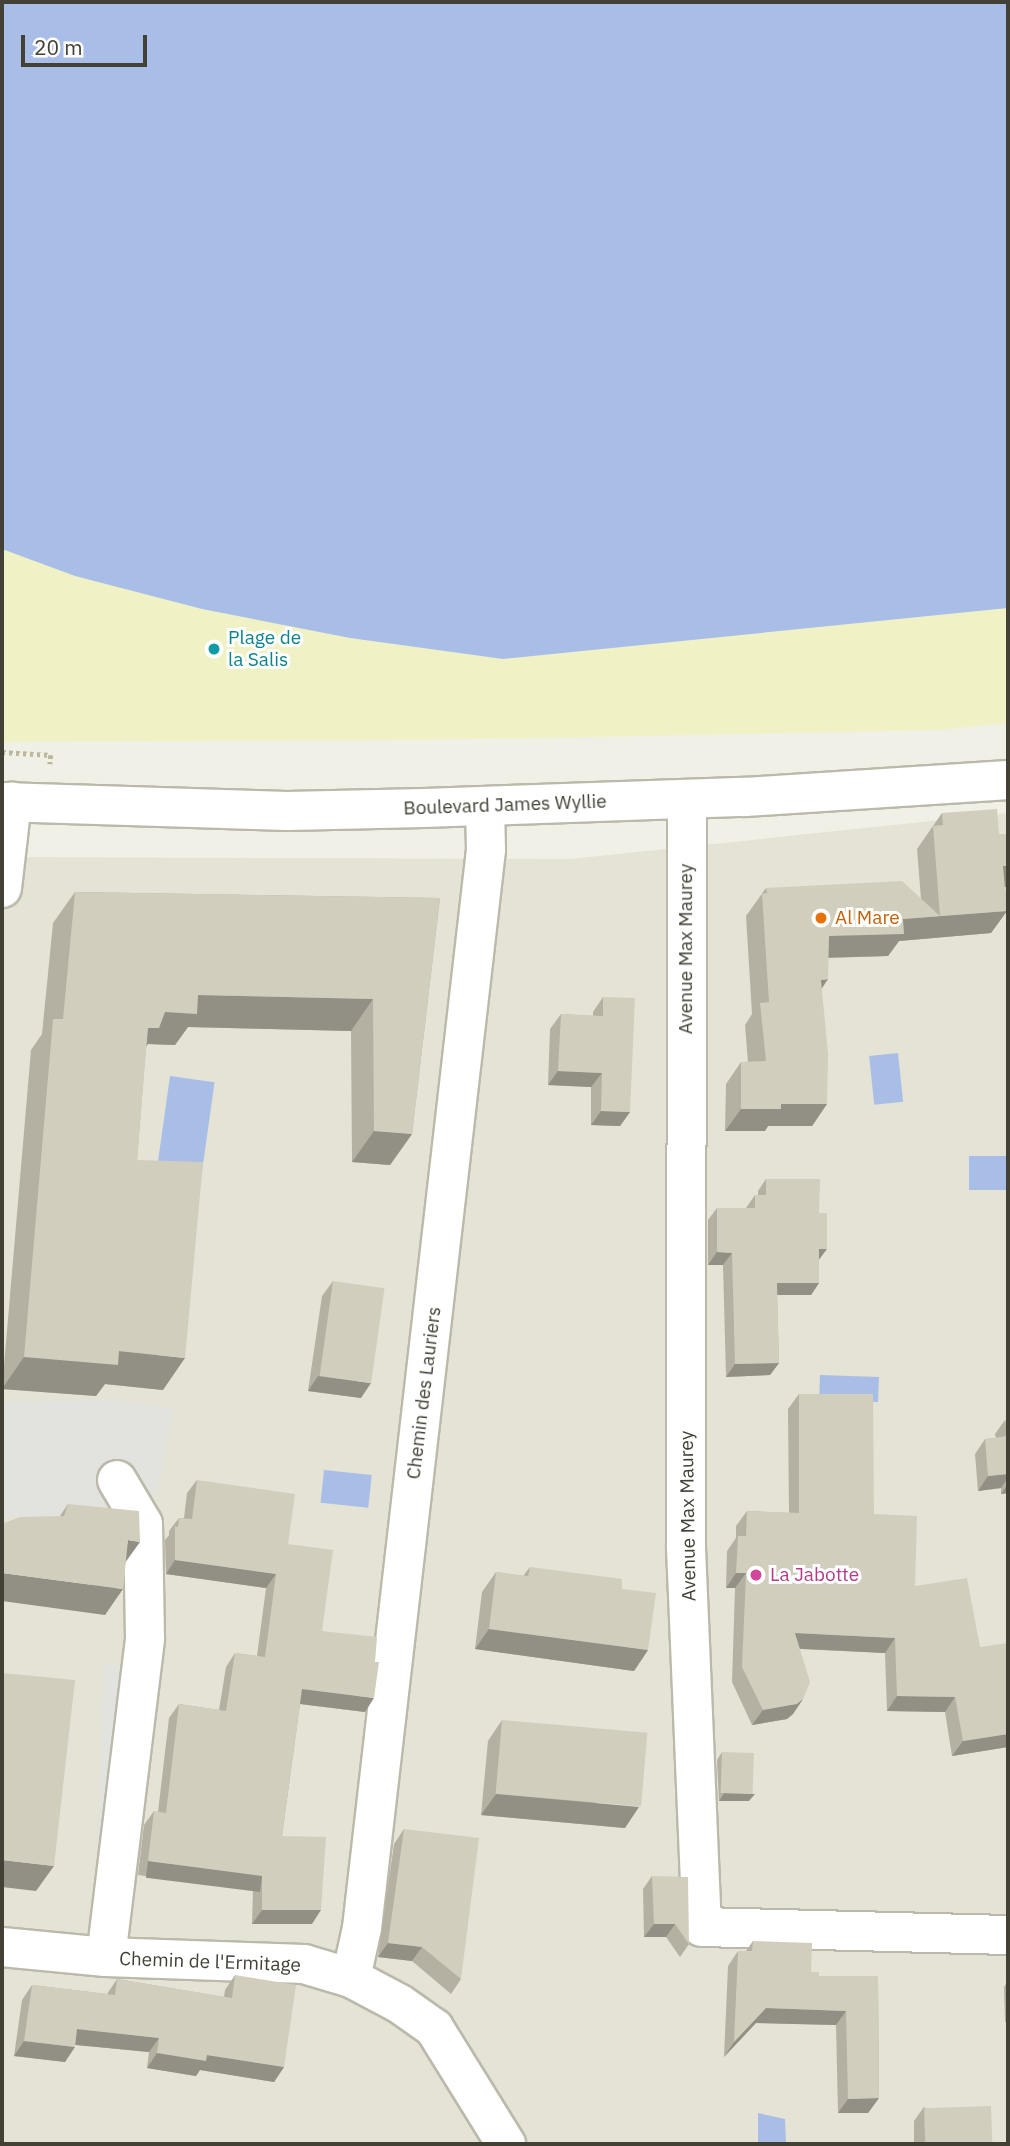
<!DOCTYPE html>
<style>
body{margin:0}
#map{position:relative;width:1010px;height:2146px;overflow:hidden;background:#f1f0e6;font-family:"IBM Plex Sans",sans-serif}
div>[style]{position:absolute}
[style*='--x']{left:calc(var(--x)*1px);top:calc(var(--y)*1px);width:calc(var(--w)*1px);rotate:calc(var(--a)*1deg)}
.residential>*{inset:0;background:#e4e3d5}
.sand>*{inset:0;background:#f0f2c6}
.parking>*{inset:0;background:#e2e2de;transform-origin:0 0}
.water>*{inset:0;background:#a9bee7;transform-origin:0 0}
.path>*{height:4.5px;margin-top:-2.25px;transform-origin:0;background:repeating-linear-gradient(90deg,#bbb89d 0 3.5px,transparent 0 7px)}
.roads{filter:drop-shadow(2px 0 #bbbaaa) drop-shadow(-2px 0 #bbbaaa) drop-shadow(0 2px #bbbaaa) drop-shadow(0 -2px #bbbaaa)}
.minor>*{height:38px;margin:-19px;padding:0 19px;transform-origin:19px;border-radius:19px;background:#fff}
.wall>*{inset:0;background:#b4b1a3}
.shaded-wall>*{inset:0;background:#929084;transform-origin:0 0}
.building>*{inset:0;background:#d1cebd;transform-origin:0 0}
.dots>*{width:19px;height:19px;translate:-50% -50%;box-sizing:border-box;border:4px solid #fff;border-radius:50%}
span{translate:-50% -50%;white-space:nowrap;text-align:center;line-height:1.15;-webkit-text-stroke:6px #fff;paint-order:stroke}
.culture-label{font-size:19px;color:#0d838f}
.left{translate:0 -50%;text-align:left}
.street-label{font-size:19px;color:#434136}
.food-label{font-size:19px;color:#c56008}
.hotel-label{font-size:19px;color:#b23c85}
.frame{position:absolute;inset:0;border:4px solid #434136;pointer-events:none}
.scale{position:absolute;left:21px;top:35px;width:126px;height:32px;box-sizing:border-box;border:4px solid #434136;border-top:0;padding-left:9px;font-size:21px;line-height:24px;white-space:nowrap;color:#434136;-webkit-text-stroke:5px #fff;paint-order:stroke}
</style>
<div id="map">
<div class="residential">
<div style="clip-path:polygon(1008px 813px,1008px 2144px,2px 2144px,2px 857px,570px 859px)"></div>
</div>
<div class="sand">
<div style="clip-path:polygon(2px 549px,75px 576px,202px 609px,350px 638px,503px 659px,1008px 608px,1008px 723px,937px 730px,476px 739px,2px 742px)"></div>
</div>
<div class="parking">
<div style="clip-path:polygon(114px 1400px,174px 1408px,151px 1518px,2px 1517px,2px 1402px)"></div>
<div style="left:104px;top:1665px;width:27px;height:255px;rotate:2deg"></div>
</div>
<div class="water">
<div style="clip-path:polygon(2px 2px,1008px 2px,1008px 608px,503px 659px,350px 638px,202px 609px,75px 576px,2px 549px)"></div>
<div style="left:898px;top:1053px;width:49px;height:29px;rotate:84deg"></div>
<div style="left:170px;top:1076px;width:45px;height:111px;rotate:8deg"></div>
<div style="left:1008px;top:1156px;width:34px;height:39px;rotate:90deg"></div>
<div style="left:820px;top:1375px;width:59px;height:25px;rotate:2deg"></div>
<div style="left:324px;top:1470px;width:48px;height:33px;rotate:6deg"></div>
<div style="clip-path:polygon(758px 2113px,785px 2119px,786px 2144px,758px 2144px)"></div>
</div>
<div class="path">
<div style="--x:2;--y:752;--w:49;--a:3.5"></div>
<div style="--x:51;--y:755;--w:9;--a:96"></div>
</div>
<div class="roads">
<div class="minor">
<div style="--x:687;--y:799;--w:749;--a:90.08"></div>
<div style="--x:686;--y:1548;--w:379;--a:87.6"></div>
<div style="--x:702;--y:1927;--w:306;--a:1.5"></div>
<div style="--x:2;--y:802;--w:285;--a:1.8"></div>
<div style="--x:287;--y:811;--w:137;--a:-1.3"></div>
<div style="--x:424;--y:808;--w:321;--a:-2"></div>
<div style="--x:745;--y:797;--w:264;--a:-3.7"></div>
<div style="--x:2;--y:888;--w:87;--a:-83.4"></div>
<div style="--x:2;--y:1947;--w:104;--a:5.5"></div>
<div style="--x:106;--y:1957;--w:198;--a:2"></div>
<div style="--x:304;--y:1964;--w:49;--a:16.6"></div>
<div style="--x:351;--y:1978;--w:55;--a:28"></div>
<div style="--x:400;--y:2004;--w:42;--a:35.2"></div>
<div style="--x:434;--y:2028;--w:137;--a:58.2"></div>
<div style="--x:106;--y:1957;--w:321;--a:-83"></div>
<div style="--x:145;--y:1638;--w:114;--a:-91"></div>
<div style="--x:143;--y:1524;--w:51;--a:-120.6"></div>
<div style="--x:351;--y:1978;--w:51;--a:-77.6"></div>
<div style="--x:362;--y:1928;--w:1085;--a:-83.44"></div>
<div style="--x:486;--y:850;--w:44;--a:-91.3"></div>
</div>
</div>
<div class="wall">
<div style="clip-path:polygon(942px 813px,999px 834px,1008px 834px,1008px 887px,1005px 887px,1007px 911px,991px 933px,899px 941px,888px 956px,828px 958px,821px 989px,827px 1104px,812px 1126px,768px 1126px,765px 1131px,725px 1131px,726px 1084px,741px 1062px,748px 1062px,745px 1025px,752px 1014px,746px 916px,766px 888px,921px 899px,917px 849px)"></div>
<div style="clip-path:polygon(75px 892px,440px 898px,412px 1134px,390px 1165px,352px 1162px,351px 1031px,188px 1027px,175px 1045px,148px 1044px,146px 1046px,137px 1160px,163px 1390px,105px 1384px,96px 1396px,2px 1389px,31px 1050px,42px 1034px,53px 923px)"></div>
<div style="clip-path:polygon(603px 997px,630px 1112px,620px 1126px,591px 1125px,591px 1087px,548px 1085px,550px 1029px,561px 1014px,593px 1016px,593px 1012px)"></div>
<div style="clip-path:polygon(766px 1179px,819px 1260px,819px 1283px,811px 1295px,777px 1295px,779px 1363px,770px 1375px,726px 1377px,723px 1265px,708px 1265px,708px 1220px,717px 1208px,746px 1208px,755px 1195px,758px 1195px,758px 1191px)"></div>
<div style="clip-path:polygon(333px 1281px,361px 1398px,308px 1391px,322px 1296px)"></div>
<div style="clip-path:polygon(799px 1394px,874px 1514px,915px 1586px,980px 1647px,1008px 1747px,952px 1756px,945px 1712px,887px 1711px,885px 1653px,800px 1649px,803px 1699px,793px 1714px,787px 1719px,752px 1725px,732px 1682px,735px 1588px,726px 1588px,727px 1551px,736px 1538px,736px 1526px,747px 1511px,789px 1513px,788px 1409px)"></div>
<div style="clip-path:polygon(1005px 1420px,1008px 1420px,1008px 1493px,1001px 1494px,1001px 1488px,978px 1491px,975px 1454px,985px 1439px,996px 1438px,995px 1434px)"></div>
<div style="clip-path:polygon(197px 1480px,288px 1544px,322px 1631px,365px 1712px,300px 1704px,282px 1836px,312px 1924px,252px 1924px,253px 1890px,138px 1875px,144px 1825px,154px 1811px,158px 1812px,169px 1718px,179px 1704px,219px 1710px,226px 1667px,235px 1653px,257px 1656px,266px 1588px,166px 1574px,165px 1540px,169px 1535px,169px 1531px,179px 1518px,184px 1518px,187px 1493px)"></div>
<div style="clip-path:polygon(68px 1504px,126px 1562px,105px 1615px,60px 1516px)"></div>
<div style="clip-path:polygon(530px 1567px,648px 1650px,634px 1671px,475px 1649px,482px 1592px,496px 1572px,523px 1576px)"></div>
<div style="clip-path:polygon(502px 1720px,625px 1828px,481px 1815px,488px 1741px)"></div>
<div style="clip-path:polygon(722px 1752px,749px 1801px,719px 1801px,717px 1760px)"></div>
<div style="clip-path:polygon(404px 1829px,461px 1979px,451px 1994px,412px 1961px,378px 1957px,394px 1844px)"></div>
<div style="clip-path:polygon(652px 1876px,689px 1944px,680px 1957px,666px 1937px,644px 1937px,643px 1889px)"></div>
<div style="clip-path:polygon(753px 1941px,819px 1976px,878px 1976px,879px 2098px,868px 2113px,838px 2113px,836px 2025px,756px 2023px,724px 2057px,728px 1966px,738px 1951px,746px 1951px)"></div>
<div style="clip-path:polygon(235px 1975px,284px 2067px,274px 2082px,200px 2070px,196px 2076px,147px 2068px,149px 2052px,75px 2045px,65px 2062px,14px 2056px,22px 2000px,32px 1985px,107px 1994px,117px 1979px,224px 1997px,225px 1990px)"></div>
<div style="clip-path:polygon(1008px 1980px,1008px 2022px,1005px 2022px,1004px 1987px)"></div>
<div style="clip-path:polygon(924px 2107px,992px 2144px,914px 2144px,914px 2121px)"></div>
</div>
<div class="shaded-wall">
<div style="clip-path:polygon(1003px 866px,1008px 866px,1008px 887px,987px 888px)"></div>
<div style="clip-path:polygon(1007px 911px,991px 933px,899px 941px,888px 956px,813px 958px,829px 936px,903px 919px)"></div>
<div style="clip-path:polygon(828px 979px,813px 1002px,821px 980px)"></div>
<div style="clip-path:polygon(198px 995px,373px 999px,351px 1031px,188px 1027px,175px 1045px,148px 1044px,137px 1060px,148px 1028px,165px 1012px)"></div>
<div style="clip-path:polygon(558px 1071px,602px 1073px,591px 1087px,548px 1085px)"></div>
<div style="clip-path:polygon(781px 1104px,827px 1104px,812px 1126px,768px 1126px,765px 1131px,725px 1131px,741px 1109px)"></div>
<div style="clip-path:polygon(601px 1111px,630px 1112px,620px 1126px,591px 1125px)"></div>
<div style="clip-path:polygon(374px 1131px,412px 1134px,390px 1165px,352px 1162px)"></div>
<div style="clip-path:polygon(819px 1249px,827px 1249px,818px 1261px)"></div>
<div style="clip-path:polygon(717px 1252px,732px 1253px,723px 1265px,708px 1265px)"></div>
<div style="clip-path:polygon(777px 1283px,819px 1283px,811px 1295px,769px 1295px)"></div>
<div style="clip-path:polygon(119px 1351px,185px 1358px,163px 1390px,105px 1384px,96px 1396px,2px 1389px,24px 1357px)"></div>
<div style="clip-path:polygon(779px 1363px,770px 1375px,726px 1377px,735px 1364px)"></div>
<div style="clip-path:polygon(318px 1376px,371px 1383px,361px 1398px,308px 1391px)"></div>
<div style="clip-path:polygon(1008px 1474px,1008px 1478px,1001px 1488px,978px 1491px,988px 1476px)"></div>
<div style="clip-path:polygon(1008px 1484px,1008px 1493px,1001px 1494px)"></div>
<div style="clip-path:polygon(128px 1540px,140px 1542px,122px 1567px)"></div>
<div style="clip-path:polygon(175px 1560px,276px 1574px,266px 1588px,166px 1574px)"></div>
<div style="clip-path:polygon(2px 1573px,123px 1589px,105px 1615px,2px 1601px)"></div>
<div style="clip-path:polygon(736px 1573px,746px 1573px,735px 1588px,726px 1588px)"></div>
<div style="clip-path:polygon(489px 1629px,648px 1650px,634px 1671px,475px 1649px)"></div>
<div style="clip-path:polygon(795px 1633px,895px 1638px,885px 1653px,785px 1648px)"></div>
<div style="clip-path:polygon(302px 1689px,374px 1698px,365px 1712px,292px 1703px)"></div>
<div style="clip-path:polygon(897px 1696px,955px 1697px,945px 1712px,887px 1711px)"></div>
<div style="clip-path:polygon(803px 1699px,793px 1714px,787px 1719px,752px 1725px,763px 1710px)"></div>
<div style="clip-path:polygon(1008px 1734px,1008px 1747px,952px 1756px,963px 1741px)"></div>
<div style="clip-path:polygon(724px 1793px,755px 1794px,749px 1801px,719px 1801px)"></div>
<div style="clip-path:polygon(496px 1794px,639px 1807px,625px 1828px,481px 1815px)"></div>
<div style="clip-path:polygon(2px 1860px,54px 1866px,36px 1891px,2px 1887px)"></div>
<div style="left:148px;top:1861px;width:115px;height:17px;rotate:7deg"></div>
<div style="clip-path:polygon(262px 1910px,321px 1910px,312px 1924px,252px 1924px)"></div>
<div style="clip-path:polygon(654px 1924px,675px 1924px,666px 1937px,644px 1937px)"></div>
<div style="clip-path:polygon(388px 1943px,422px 1947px,412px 1961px,378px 1957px)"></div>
<div style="clip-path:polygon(766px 2008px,846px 2011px,836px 2025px,756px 2023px,724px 2057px,734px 2042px)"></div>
<div style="clip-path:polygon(77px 2029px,159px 2038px,149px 2052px,67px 2044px)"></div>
<div style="clip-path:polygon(24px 2041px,75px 2047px,65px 2062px,14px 2056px)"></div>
<div style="clip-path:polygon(157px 2053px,207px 2055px,284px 2067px,274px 2082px,200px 2070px,196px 2076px,147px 2068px)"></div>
<div style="clip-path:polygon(879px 2098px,868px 2113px,838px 2113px,848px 2099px)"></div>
</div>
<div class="building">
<div style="clip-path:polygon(997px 809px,999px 834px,1008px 834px,1008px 866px,1003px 866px,1007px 911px,903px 919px,904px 934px,829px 936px,828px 979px,821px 980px,828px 1054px,827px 1104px,781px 1104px,781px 1109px,741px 1109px,741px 1062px,766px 1061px,760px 1003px,769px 1002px,762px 894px,767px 893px,766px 888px,902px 881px,940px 916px,933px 826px,943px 825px,942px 813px)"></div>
<div style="clip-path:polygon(75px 892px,440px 898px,412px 1134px,374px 1131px,373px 999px,198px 995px,197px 1014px,165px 1012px,159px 1028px,148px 1028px,137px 1160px,203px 1162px,185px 1358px,119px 1351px,118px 1365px,24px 1357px,53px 1019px,63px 1019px)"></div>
<div style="clip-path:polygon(603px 997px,635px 998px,630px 1112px,601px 1111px,602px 1073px,558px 1071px,561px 1014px,603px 1016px)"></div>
<div style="clip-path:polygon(766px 1179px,820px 1179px,819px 1213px,827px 1213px,827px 1249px,819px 1249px,819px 1283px,777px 1283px,779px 1363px,735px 1364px,732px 1253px,717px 1252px,717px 1208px,755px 1208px,755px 1195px,766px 1195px)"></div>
<div style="left:333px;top:1281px;width:52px;height:96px;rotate:8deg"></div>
<div style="clip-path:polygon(799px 1394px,873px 1394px,874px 1514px,917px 1516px,915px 1586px,967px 1578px,980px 1647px,1008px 1643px,1008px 1734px,963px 1741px,955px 1697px,897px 1696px,895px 1638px,795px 1633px,810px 1682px,803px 1699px,797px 1704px,763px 1710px,742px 1667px,746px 1573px,736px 1573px,738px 1536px,746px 1536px,747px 1511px,799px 1513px)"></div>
<div style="clip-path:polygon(1005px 1420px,1008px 1420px,1008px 1474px,988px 1476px,985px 1439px,1008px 1436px)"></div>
<div style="clip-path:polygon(197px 1480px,295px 1494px,288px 1544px,333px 1550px,322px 1631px,377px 1637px,375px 1662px,379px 1662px,374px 1698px,302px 1689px,282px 1836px,326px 1837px,321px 1910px,262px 1910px,262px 1876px,148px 1861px,154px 1811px,166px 1813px,179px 1704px,226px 1711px,235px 1653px,265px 1657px,276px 1574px,175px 1560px,175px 1526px,178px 1527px,179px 1518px,192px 1519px)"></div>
<div style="clip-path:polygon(68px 1504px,139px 1511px,140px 1542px,128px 1540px,123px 1589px,2px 1573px,2px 1524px,20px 1517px,64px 1516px)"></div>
<div style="clip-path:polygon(530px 1567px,622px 1579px,622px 1589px,656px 1593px,648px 1650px,489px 1629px,496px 1572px,528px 1576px)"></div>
<div style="clip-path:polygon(2px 1673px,75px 1680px,54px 1866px,2px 1860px)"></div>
<div style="left:502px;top:1720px;width:146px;height:74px;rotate:5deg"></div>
<div style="left:722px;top:1752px;width:32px;height:41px;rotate:2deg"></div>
<div style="clip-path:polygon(404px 1829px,479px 1838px,461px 1979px,422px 1947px,388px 1943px)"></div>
<div style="clip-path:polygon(652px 1876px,688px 1877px,689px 1944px,675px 1924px,654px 1924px)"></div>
<div style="clip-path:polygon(753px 1941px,812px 1943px,811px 1972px,819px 1972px,819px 1976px,878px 1976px,879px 2098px,848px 2099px,846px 2011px,766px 2008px,734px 2042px,738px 1951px,752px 1951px)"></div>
<div style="clip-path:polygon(235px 1975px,296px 1985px,284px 2067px,207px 2055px,206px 2061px,157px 2053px,159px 2038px,77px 2029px,75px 2047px,24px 2041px,32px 1985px,115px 1995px,117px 1979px,232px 1998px)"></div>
<div style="left:991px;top:2106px;width:38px;height:67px;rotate:88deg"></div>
</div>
<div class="dots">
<div style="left:214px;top:649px;background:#0f9aa8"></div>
<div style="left:821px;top:918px;background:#e8710a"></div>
<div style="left:756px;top:1575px;background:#d1479c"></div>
</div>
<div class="culture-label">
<span class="left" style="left:228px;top:649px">Plage de<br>la Salis</span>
</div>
<div class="street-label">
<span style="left:505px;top:805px;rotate:-2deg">Boulevard James Wyllie</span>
<span style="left:686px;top:949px;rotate:-90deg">Avenue Max Maurey</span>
<span style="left:424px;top:1393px;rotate:-83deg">Chemin des Lauriers</span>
<span style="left:688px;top:1516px;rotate:-91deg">Avenue Max Maurey</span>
<span style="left:210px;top:1962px;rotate:2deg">Chemin de l'Ermitage</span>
</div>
<div class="food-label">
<span class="left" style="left:835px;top:918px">Al Mare</span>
</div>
<div class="hotel-label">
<span class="left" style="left:770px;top:1575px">La Jabotte</span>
</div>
<div class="frame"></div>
<div class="scale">20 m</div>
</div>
